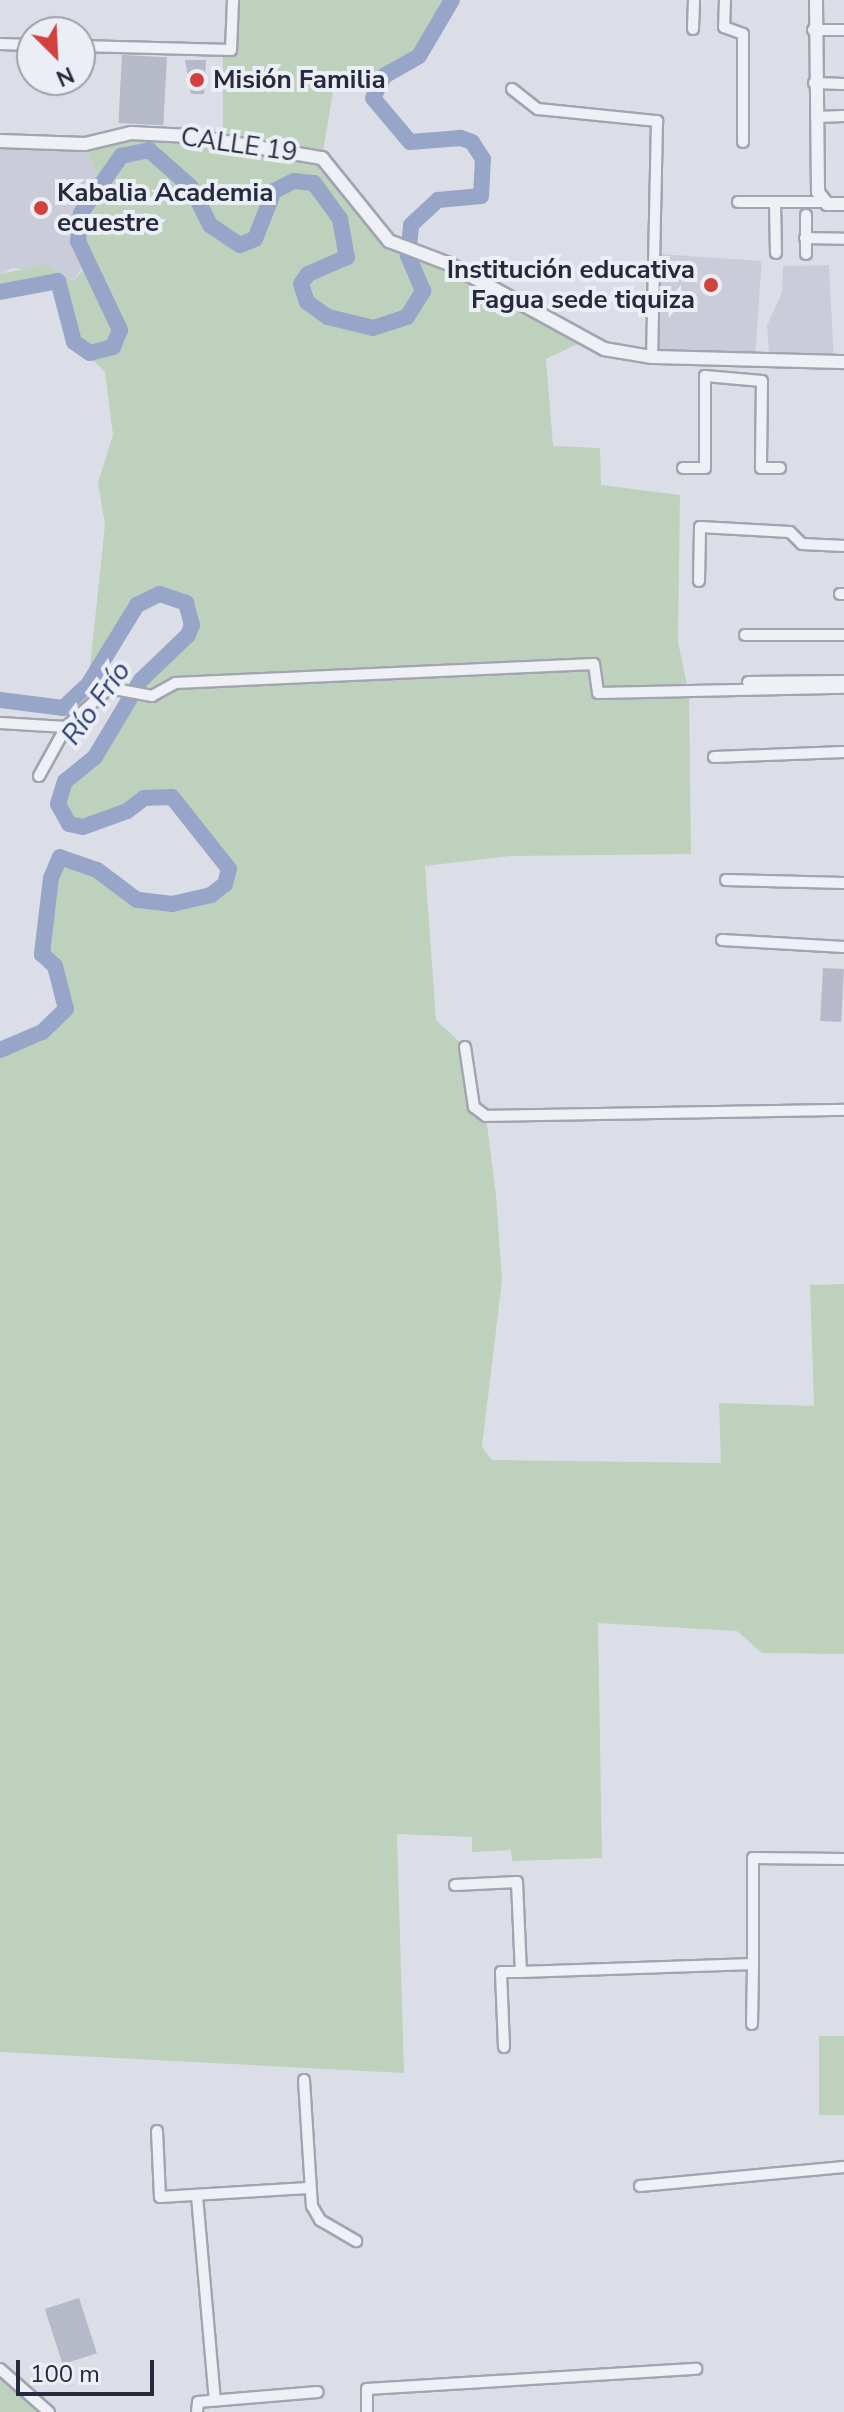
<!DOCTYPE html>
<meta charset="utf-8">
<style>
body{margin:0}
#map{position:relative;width:844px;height:2412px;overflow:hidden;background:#dcdee7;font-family:"Nunito Sans",sans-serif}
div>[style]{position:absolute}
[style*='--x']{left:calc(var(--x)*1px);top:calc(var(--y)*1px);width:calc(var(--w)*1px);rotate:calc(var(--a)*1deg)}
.built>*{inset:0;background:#cacdd9;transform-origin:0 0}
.green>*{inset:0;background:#bed1bd;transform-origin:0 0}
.river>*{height:16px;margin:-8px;padding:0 8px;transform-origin:8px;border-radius:8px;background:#96a5c8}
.building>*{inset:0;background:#b6b9c7;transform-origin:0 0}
.roads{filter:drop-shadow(2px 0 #a2a4b1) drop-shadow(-2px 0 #a2a4b1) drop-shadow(0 2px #a2a4b1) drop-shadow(0 -2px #a2a4b1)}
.minor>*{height:10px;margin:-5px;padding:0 5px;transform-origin:5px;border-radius:5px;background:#eff0f5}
.tertiary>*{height:12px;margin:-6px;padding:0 6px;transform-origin:6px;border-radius:6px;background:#eff0f5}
.dots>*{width:22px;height:22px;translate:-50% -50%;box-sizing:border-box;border:4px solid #eceef5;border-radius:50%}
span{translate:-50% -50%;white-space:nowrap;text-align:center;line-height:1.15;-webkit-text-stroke:8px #eceef5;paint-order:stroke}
.poi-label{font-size:26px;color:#262a3d;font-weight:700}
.left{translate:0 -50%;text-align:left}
.right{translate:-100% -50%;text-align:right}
.street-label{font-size:26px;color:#262a3d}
.water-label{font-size:28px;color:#2f4072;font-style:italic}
.north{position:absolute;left:16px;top:16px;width:80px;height:80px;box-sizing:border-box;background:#eceef5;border:2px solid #9da0ab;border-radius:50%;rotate:156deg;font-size:22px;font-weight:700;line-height:32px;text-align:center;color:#262a3d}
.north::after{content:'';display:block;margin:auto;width:28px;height:36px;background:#d1423d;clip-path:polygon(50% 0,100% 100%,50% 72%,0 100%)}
.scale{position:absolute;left:16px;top:2360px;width:138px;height:36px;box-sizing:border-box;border:4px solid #262a3d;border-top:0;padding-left:10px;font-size:24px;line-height:28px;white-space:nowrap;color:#262a3d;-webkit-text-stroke:6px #eceef5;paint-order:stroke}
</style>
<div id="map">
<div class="built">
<div style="clip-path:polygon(0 141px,85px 144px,99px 181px,84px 204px,78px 241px,88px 259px,73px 281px,64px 274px,13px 268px,0 274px)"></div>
<div style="left:660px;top:254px;width:102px;height:96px;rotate:4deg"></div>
<div style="clip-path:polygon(829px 265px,834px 360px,769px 354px,767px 326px,782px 292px,783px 266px)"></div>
</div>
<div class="green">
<div style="clip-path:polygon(233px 0,452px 0,415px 62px,393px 69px,376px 87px,333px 92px,322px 158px,378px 230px,584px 341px,546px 359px,553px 446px,600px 448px,601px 485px,680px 495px,678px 642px,689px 694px,691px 854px,510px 856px,425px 866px,436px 1020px,465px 1047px,474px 1107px,486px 1116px,496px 1195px,502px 1280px,482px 1447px,492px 1460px,721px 1463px,719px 1403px,814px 1406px,810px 1285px,844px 1284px,844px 1654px,762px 1653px,737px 1631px,598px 1623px,602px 1858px,512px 1861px,511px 1850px,472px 1852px,472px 1837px,397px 1834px,404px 2073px,0 2052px,0 1050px,42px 1032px,66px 1009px,55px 966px,42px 954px,51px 878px,60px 857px,97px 870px,137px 900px,172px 904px,211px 895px,225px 884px,228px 869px,172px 797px,144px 798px,127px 811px,83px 827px,62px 815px,58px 804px,65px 781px,95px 757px,141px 680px,192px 625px,186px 604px,160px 594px,148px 597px,121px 627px,88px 685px,105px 525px,98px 482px,113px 435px,105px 372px,74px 342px,58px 281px,0 292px,0 274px,47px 264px,73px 281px,81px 272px,87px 259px,78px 241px,81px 213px,99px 181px,85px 144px,123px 134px,223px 141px,223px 50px,230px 50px)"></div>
<div style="left:844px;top:2036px;width:79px;height:25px;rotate:90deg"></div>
<div style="clip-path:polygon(0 2369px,49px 2412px,0 2412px)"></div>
</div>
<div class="river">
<div style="--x:0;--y:292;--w:59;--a:-10.7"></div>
<div style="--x:58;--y:281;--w:63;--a:75.3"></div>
<div style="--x:74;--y:342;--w:19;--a:35"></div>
<div style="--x:90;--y:353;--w:24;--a:-15"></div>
<div style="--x:113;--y:347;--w:18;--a:-68"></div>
<div style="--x:120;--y:330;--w:98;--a:-115.3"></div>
<div style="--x:78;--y:241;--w:28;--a:-84"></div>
<div style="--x:81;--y:213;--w:70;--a:-54.9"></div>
<div style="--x:121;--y:156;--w:29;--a:-12"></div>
<div style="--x:149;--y:150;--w:56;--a:41.4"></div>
<div style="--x:191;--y:187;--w:42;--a:63.4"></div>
<div style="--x:210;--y:225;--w:36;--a:34"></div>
<div style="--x:240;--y:245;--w:16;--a:-22"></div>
<div style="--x:255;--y:239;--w:52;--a:-68.4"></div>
<div style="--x:274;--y:191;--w:22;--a:-27"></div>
<div style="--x:294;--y:181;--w:20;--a:6"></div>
<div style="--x:314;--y:183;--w:44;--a:54.2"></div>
<div style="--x:340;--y:219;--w:39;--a:80"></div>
<div style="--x:347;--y:257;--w:43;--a:156.4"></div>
<div style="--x:308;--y:274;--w:12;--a:125"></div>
<div style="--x:301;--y:284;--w:19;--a:72"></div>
<div style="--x:307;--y:302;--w:26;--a:36"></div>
<div style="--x:328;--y:317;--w:46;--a:13.7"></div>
<div style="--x:373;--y:328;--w:36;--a:-18"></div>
<div style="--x:407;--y:317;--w:31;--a:-58"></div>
<div style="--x:423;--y:291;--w:39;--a:-113"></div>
<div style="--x:408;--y:255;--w:30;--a:-84"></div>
<div style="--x:411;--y:225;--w:37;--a:-43"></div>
<div style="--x:438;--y:200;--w:43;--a:-5.3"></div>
<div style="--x:481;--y:196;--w:37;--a:-87"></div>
<div style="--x:483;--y:159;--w:20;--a:-123"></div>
<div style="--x:472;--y:142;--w:12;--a:-160"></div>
<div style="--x:461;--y:138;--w:51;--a:175.5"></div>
<div style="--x:410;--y:142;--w:57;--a:-130.1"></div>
<div style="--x:373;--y:98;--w:25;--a:-63"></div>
<div style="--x:384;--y:76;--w:40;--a:-29.7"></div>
<div style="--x:419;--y:56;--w:65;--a:-59.5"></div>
<div style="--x:0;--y:700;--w:64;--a:7.2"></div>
<div style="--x:63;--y:708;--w:34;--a:-43"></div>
<div style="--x:88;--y:685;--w:94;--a:-58.5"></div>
<div style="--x:137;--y:605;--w:25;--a:-26"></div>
<div style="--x:160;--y:594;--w:28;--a:19"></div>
<div style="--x:186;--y:603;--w:23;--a:75"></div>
<div style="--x:192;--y:625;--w:11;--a:112"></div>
<div style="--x:188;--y:635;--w:65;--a:136.2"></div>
<div style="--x:141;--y:680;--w:90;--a:120.9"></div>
<div style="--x:95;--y:757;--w:38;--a:141"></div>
<div style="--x:65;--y:781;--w:24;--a:107"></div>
<div style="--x:58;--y:804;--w:23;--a:61"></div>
<div style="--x:69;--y:824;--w:14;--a:12"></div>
<div style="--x:83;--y:827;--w:47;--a:-20"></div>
<div style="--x:127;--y:811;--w:21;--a:-37"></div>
<div style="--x:144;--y:798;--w:28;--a:-2"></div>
<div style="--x:172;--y:797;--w:92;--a:51.6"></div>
<div style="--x:229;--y:869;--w:16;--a:105"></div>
<div style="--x:225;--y:884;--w:18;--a:142"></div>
<div style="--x:211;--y:895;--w:40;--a:167"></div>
<div style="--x:172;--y:904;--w:35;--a:-173"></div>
<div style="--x:137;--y:900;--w:50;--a:-143.1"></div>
<div style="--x:97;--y:870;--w:39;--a:-161"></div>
<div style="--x:60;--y:857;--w:23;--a:113"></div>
<div style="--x:51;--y:878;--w:77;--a:96.8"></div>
<div style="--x:42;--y:954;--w:18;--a:43"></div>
<div style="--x:55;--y:966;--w:44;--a:75.7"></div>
<div style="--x:66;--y:1009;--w:33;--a:136"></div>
<div style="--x:42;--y:1032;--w:46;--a:156.8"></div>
</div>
<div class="building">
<div style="left:122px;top:55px;width:45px;height:68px;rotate:3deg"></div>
<div style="clip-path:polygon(185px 60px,206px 60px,204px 94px,191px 94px)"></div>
<div style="left:823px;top:968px;width:21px;height:53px;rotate:3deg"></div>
<div style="left:79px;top:2298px;width:58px;height:36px;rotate:72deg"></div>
</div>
<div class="roads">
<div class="minor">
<div style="--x:725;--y:0;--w:27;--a:92"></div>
<div style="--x:724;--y:27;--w:20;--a:20"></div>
<div style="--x:743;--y:34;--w:108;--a:90"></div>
<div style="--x:693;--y:29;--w:29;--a:-88"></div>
<div style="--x:813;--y:30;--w:31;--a:0"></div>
<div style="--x:0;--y:44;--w:32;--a:2"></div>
<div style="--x:80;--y:46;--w:151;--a:1.5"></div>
<div style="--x:231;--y:50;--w:50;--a:-87.7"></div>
<div style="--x:814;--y:83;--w:30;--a:2"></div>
<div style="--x:512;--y:89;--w:33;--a:38"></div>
<div style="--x:538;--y:109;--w:120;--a:5.8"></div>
<div style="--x:657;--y:121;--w:236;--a:91.2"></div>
<div style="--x:816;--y:117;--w:28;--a:-2"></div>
<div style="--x:738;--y:202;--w:85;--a:0"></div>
<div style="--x:775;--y:202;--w:51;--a:88.9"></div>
<div style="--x:806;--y:215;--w:39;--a:90"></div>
<div style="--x:805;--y:238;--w:39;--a:1"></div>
<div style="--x:683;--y:468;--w:22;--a:0"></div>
<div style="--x:705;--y:468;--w:92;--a:-90"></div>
<div style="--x:705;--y:376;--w:57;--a:5"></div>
<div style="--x:762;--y:381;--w:87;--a:90.7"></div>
<div style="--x:761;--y:468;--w:19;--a:0"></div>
<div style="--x:699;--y:581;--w:54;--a:-88.9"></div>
<div style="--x:700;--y:527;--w:90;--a:3.2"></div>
<div style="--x:790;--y:532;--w:17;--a:45"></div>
<div style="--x:802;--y:544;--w:42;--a:2.7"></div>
<div style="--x:840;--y:594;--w:4;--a:0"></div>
<div style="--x:745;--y:635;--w:99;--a:0"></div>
<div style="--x:748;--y:682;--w:96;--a:-0.6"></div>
<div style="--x:0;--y:723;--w:66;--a:3.5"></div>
<div style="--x:66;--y:727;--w:58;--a:-42.2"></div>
<div style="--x:109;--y:688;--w:44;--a:10.5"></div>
<div style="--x:152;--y:696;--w:26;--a:-29"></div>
<div style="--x:175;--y:683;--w:419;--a:-2.6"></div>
<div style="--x:594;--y:664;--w:29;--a:82"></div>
<div style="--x:598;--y:693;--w:246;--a:-1.2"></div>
<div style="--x:714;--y:757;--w:130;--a:-2.2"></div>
<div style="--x:39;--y:776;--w:56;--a:-61.1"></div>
<div style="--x:726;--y:880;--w:118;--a:1.5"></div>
<div style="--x:722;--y:940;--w:122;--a:3.3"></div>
<div style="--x:465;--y:1047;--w:61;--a:81.5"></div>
<div style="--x:474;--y:1107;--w:15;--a:37"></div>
<div style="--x:486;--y:1116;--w:358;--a:-1"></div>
<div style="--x:455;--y:1885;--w:62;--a:-2.8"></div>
<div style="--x:517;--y:1882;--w:90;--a:87.5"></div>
<div style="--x:521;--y:1972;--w:232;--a:-2"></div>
<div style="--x:753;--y:1964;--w:106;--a:-90"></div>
<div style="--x:753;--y:1858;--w:91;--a:0.6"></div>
<div style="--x:752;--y:2024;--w:60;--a:-89"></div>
<div style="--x:504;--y:2047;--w:75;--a:-92.3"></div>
<div style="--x:501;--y:1972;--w:20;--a:0"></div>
<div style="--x:304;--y:2080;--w:126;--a:86.4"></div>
<div style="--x:312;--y:2206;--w:16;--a:60"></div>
<div style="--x:320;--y:2220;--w:42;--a:30.3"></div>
<div style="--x:157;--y:2131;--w:66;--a:87.4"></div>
<div style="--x:160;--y:2197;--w:148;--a:-3.5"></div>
<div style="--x:640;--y:2186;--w:205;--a:-5.3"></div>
<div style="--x:197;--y:2196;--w:205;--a:85"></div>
<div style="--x:0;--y:2369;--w:65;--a:41.3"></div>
<div style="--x:197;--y:2412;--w:10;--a:-84"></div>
<div style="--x:198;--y:2402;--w:120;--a:-4.8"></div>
<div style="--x:367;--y:2412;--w:23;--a:-90"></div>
<div style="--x:367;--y:2389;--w:330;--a:-3.5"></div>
</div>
<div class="tertiary">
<div style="--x:816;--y:0;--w:192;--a:89.4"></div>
<div style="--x:818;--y:192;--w:15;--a:53"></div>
<div style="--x:827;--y:204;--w:17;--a:0"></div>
<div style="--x:0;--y:141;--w:85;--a:2"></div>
<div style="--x:85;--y:144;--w:47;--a:-13.4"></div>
<div style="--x:131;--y:133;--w:59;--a:2.9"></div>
<div style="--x:190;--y:136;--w:134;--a:9.5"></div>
<div style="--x:322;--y:158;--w:107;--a:51.1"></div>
<div style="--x:389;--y:241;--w:64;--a:21"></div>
<div style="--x:449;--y:264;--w:177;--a:28.7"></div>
<div style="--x:604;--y:349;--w:49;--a:9.5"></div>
<div style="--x:652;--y:357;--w:192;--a:1.5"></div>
</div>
</div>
<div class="dots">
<div style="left:197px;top:80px;background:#d1423d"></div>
<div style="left:41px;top:208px;background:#d1423d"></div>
<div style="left:711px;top:285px;background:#d1423d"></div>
</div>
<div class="poi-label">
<span class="left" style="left:213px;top:80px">Misión Familia</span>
<span class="left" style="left:57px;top:208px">Kabalia Academia<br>ecuestre</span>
<span class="right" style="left:695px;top:285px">Institución educativa<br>Fagua sede tiquiza</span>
</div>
<div class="street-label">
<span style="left:239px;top:145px;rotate:8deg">CALLE 19</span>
</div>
<div class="water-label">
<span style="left:96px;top:703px;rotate:-54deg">Río Frío</span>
</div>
<div class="north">N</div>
<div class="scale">100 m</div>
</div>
